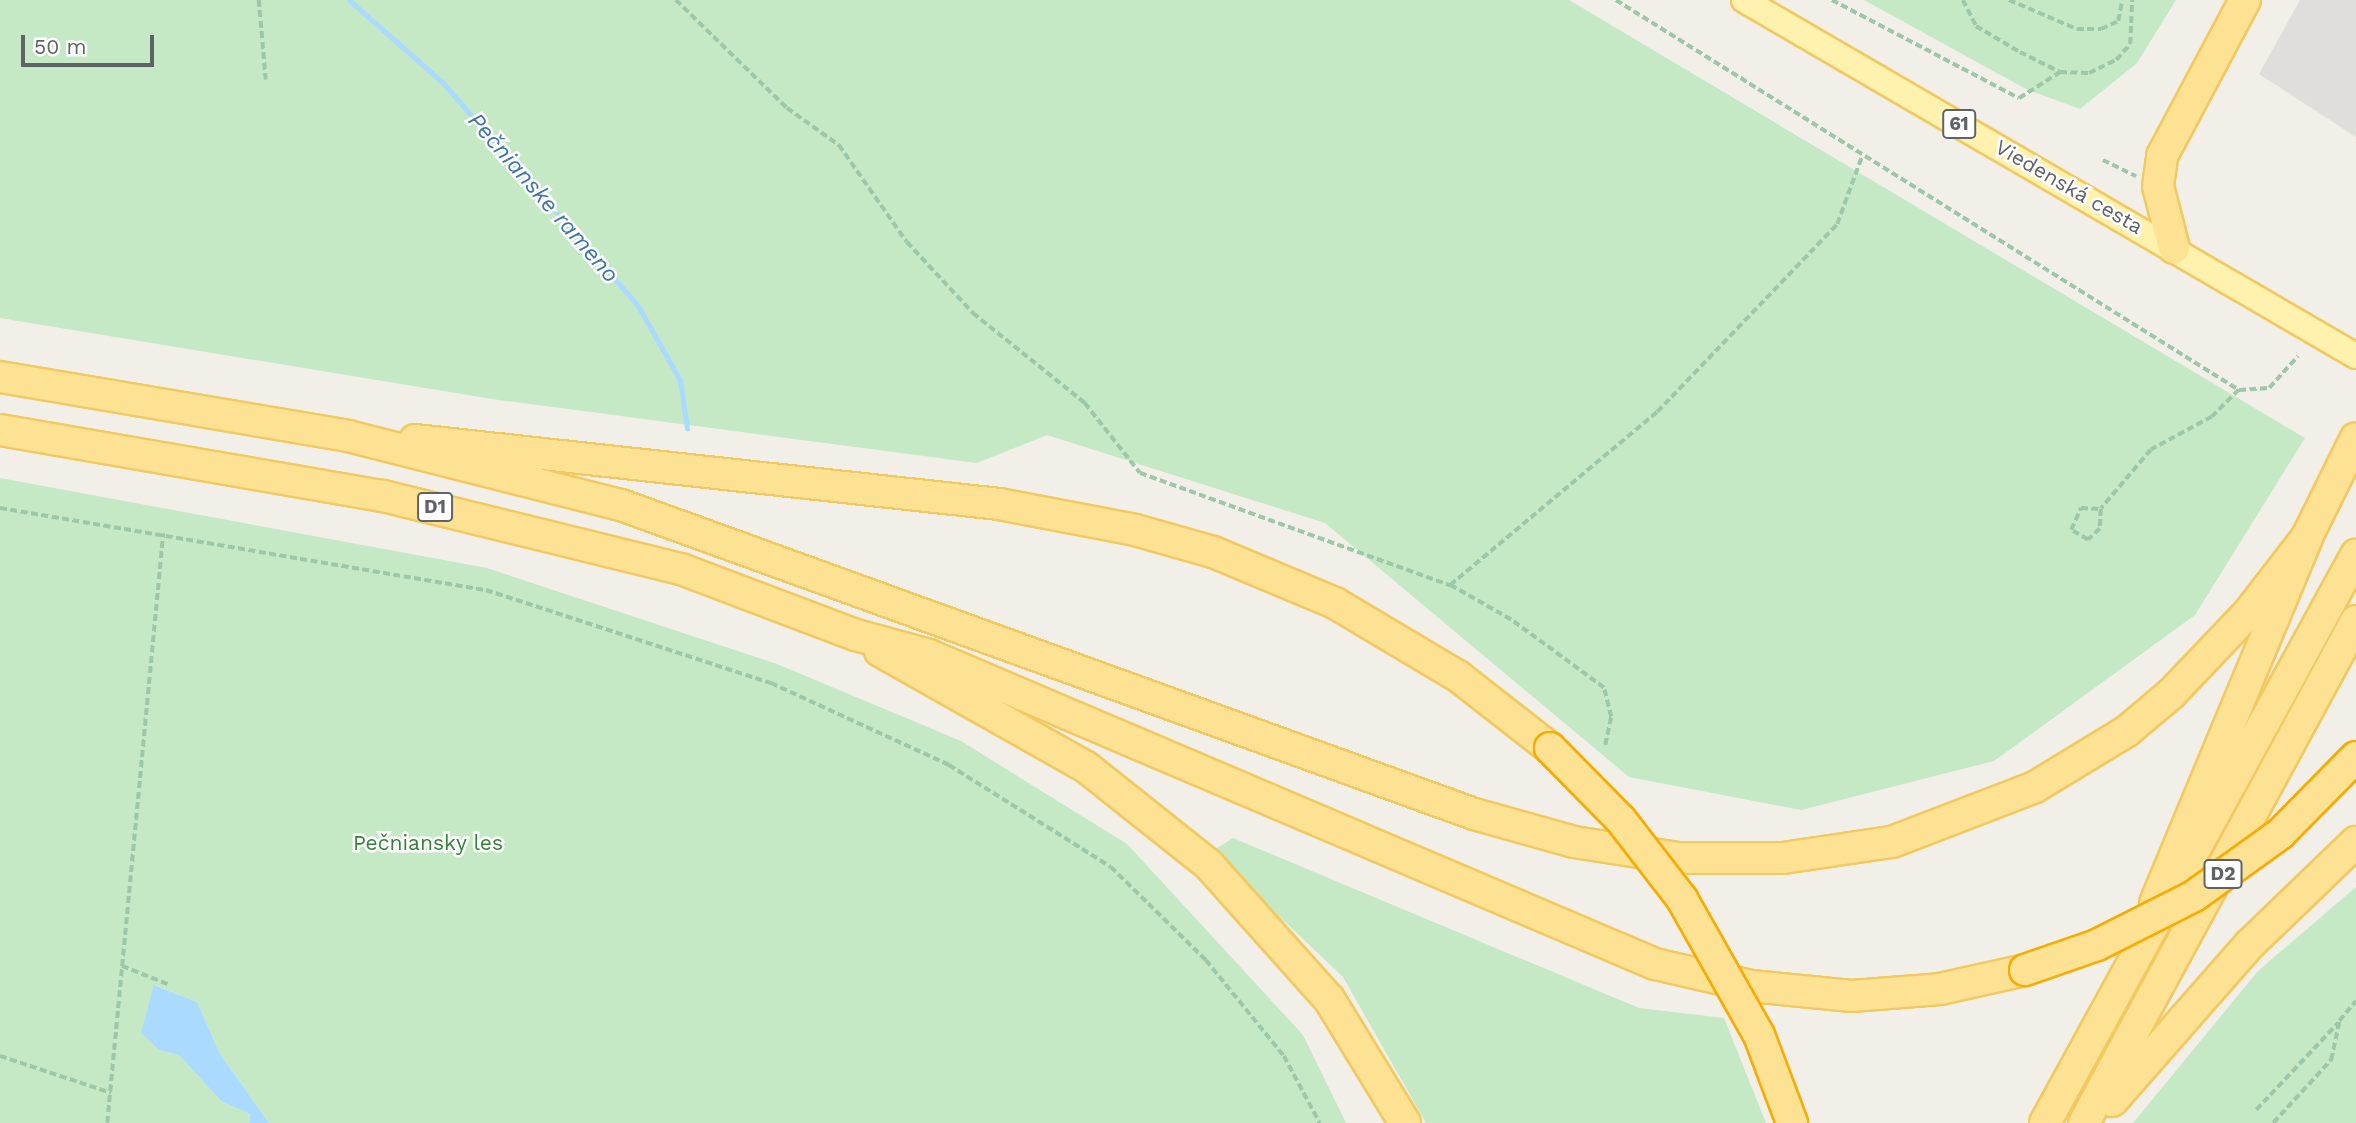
<!DOCTYPE html>
<meta charset="utf-8">
<style>
body{margin:0}
#map{position:relative;width:2356px;height:1123px;overflow:hidden;background:#f1efe8;font-family:"Work Sans",sans-serif}
div>[style]{position:absolute}
[style*='--x']{left:calc(var(--x)*1px);top:calc(var(--y)*1px);width:calc(var(--w)*1px);rotate:calc(var(--a)*1deg)}
.industrial>*{inset:0;background:#e0deda}
.green>*{inset:0;background:#c5e8c5}
.water>*{inset:0;background:#aadaff}
.stream>*{height:5px;margin:-2.5px;padding:0 2.5px;transform-origin:2.5px;border-radius:2.5px;background:#aadaff}
.path>*{height:3.5px;margin-top:-1.75px;transform-origin:0;background:repeating-linear-gradient(90deg,#9cc7a9 0 7px,transparent 0 10.5px)}
.roads{filter:drop-shadow(2px 0 #f2c960) drop-shadow(-2px 0 #f2c960) drop-shadow(0 2px #f2c960) drop-shadow(0 -2px #f2c960)}
.primary>*{height:24px;margin:-12px;padding:0 12px;transform-origin:12px;border-radius:12px;background:#fff2af}
.motorway>*{height:30px;margin:-15px;padding:0 15px;transform-origin:15px;border-radius:15px;background:#fde293}
.bridges{filter:drop-shadow(2px 0 #f9ab00) drop-shadow(-2px 0 #f9ab00) drop-shadow(0 2px #f9ab00) drop-shadow(0 -2px #f9ab00)}
.motorway-bridge>*{height:30px;margin:-15px;padding:0 15px;transform-origin:15px;border-radius:15px;background:#fde293}
span{translate:-50% -50%;white-space:nowrap;text-align:center;line-height:1.15;-webkit-text-stroke:5px #fff;paint-order:stroke}
.shield-label span{padding:2px 5px;background:#fff;border:2px solid;border-radius:5px;-webkit-text-stroke-width:0}
.shield-label{font-size:19px;color:#5f6368;font-weight:700}
.street-label{font-size:21px;color:#5f6368}
.park-label{font-size:21px;color:#348238}
.water-label{font-size:23px;color:#4174aa;font-style:italic}
.scale{position:absolute;left:21px;top:35px;width:133px;height:32px;box-sizing:border-box;border:4px solid #5f6368;border-top:0;padding-left:9px;font-size:21px;line-height:24px;white-space:nowrap;color:#5f6368;-webkit-text-stroke:5px #fff;paint-order:stroke}
</style>
<div id="map">
<div class="industrial">
<div style="clip-path:polygon(2300px 0,2356px 0,2356px 137px,2259px 74px)"></div>
</div>
<div class="green">
<div style="clip-path:polygon(0 0,1569px 0,2305px 438px,2195px 615px,1994px 761px,1801px 810px,1629px 777px,1325px 523px,1047px 435px,977px 463px,492px 399px,0 318px)"></div>
<div style="clip-path:polygon(1864px 0,2176px 0,2137px 63px,2080px 109px,2026px 89px)"></div>
<div style="clip-path:polygon(0 478px,487px 568px,777px 664px,961px 741px,1127px 844px,1303px 1035px,1346px 1123px,269px 1123px,220px 1054px,197px 1002px,155px 985px,150px 1008px,159px 1050px,179px 1055px,221px 1101px,250px 1114px,250px 1123px,0 1123px)"></div>
<div style="clip-path:polygon(1233px 838px,1639px 1008px,1724px 1018px,1766px 1123px,1426px 1123px,1343px 977px,1211px 852px)"></div>
<div style="clip-path:polygon(2356px 887px,2356px 1123px,2133px 1123px,2258px 971px)"></div>
</div>
<div class="water">
<div style="clip-path:polygon(154px 985px,197px 1002px,220px 1054px,269px 1123px,250px 1123px,250px 1114px,221px 1101px,179px 1055px,159px 1050px,141px 1033px)"></div>
</div>
<div class="stream">
<div style="--x:349;--y:0;--w:125;--a:41.4"></div>
<div style="--x:443;--y:83;--w:296;--a:48.8"></div>
<div style="--x:638;--y:306;--w:85;--a:60.4"></div>
<div style="--x:680;--y:380;--w:49;--a:81.7"></div>
</div>
<div class="path">
<div style="--x:259;--y:0;--w:80;--a:85"></div>
<div style="--x:676;--y:0;--w:155;--a:44.2"></div>
<div style="--x:787;--y:108;--w:64;--a:35.4"></div>
<div style="--x:839;--y:145;--w:118;--a:55"></div>
<div style="--x:907;--y:242;--w:97;--a:47.1"></div>
<div style="--x:973;--y:313;--w:144;--a:38.8"></div>
<div style="--x:1085;--y:403;--w:89;--a:51.8"></div>
<div style="--x:1140;--y:473;--w:330;--a:19.9"></div>
<div style="--x:1616;--y:0;--w:735;--a:32.05"></div>
<div style="--x:2239;--y:390;--w:38;--a:135"></div>
<div style="--x:2212;--y:417;--w:69;--a:151.6"></div>
<div style="--x:2151;--y:450;--w:77;--a:130.3"></div>
<div style="--x:2101;--y:509;--w:20;--a:93"></div>
<div style="--x:2100;--y:529;--w:16;--a:137"></div>
<div style="--x:2088;--y:540;--w:20;--a:-150"></div>
<div style="--x:2071;--y:530;--w:24;--a:-66"></div>
<div style="--x:2081;--y:508;--w:20;--a:3"></div>
<div style="--x:1832;--y:0;--w:211;--a:27.7"></div>
<div style="--x:2019;--y:98;--w:49;--a:-32.4"></div>
<div style="--x:1963;--y:0;--w:29;--a:63"></div>
<div style="--x:1976;--y:26;--w:51;--a:30.6"></div>
<div style="--x:2020;--y:52;--w:45;--a:26.6"></div>
<div style="--x:2060;--y:72;--w:29;--a:2"></div>
<div style="--x:2089;--y:73;--w:30;--a:-26"></div>
<div style="--x:2116;--y:60;--w:21;--a:-49"></div>
<div style="--x:2130;--y:44;--w:44;--a:-87.4"></div>
<div style="--x:2009;--y:0;--w:74;--a:23.1"></div>
<div style="--x:2077;--y:29;--w:24;--a:0"></div>
<div style="--x:2101;--y:29;--w:19;--a:-25"></div>
<div style="--x:2118;--y:21;--w:21;--a:-79"></div>
<div style="--x:2103;--y:160;--w:37;--a:26"></div>
<div style="--x:2239;--y:390;--w:30;--a:-4"></div>
<div style="--x:2269;--y:388;--w:43;--a:-47.8"></div>
<div style="--x:0;--y:508;--w:493;--a:9.6"></div>
<div style="--x:486;--y:590;--w:300;--a:18.1"></div>
<div style="--x:771;--y:683;--w:196;--a:24.7"></div>
<div style="--x:949;--y:765;--w:191;--a:32.2"></div>
<div style="--x:1111;--y:867;--w:133;--a:44.4"></div>
<div style="--x:1206;--y:960;--w:124;--a:50.9"></div>
<div style="--x:1284;--y:1056;--w:76;--a:61.8"></div>
<div style="--x:1605;--y:745;--w:29;--a:-78"></div>
<div style="--x:1611;--y:717;--w:30;--a:-104"></div>
<div style="--x:1604;--y:688;--w:115;--a:-143.8"></div>
<div style="--x:1511;--y:620;--w:70;--a:-150.2"></div>
<div style="--x:1450;--y:585;--w:270;--a:-39.9"></div>
<div style="--x:1657;--y:412;--w:260;--a:-46.2"></div>
<div style="--x:1837;--y:224;--w:72;--a:-69.8"></div>
<div style="--x:122;--y:966;--w:52;--a:21.6"></div>
<div style="--x:0;--y:1056;--w:117;--a:18.4"></div>
<div style="--x:2256;--y:1110;--w:120;--a:-46.7"></div>
<div style="--x:107;--y:1123;--w:592;--a:-84.57"></div>
<div style="--x:2273;--y:1123;--w:86;--a:-47.4"></div>
<div style="--x:2331;--y:1060;--w:40;--a:-78"></div>
<div style="--x:2339;--y:1021;--w:26;--a:-50"></div>
</div>
<div class="roads">
<div class="primary">
<div style="--x:1744;--y:0;--w:708;--a:30.19"></div>
</div>
<div class="motorway">
<div style="--x:2174;--y:248;--w:64;--a:-104.5"></div>
<div style="--x:2158;--y:186;--w:30;--a:-82"></div>
<div style="--x:2162;--y:156;--w:177;--a:-62"></div>
<div style="--x:0;--y:377;--w:353;--a:9.6"></div>
<div style="--x:348;--y:436;--w:282;--a:14.2"></div>
<div style="--x:621;--y:505;--w:907;--a:19.91"></div>
<div style="--x:1474;--y:814;--w:104;--a:15.6"></div>
<div style="--x:1574;--y:842;--w:104;--a:8.8"></div>
<div style="--x:1677;--y:858;--w:106;--a:0"></div>
<div style="--x:1783;--y:858;--w:110;--a:-8.4"></div>
<div style="--x:1892;--y:842;--w:153;--a:-21"></div>
<div style="--x:2035;--y:787;--w:108;--a:-31.3"></div>
<div style="--x:2127;--y:731;--w:57;--a:-40.1"></div>
<div style="--x:2171;--y:694;--w:115;--a:-46.4"></div>
<div style="--x:2250;--y:611;--w:93;--a:-52.4"></div>
<div style="--x:0;--y:430;--w:389;--a:9.8"></div>
<div style="--x:383;--y:496;--w:307;--a:13.8"></div>
<div style="--x:681;--y:569;--w:187;--a:20.7"></div>
<div style="--x:856;--y:635;--w:76;--a:15.3"></div>
<div style="--x:929;--y:655;--w:789;--a:23.06"></div>
<div style="--x:1655;--y:964;--w:98;--a:12.9"></div>
<div style="--x:1751;--y:986;--w:101;--a:5.7"></div>
<div style="--x:1852;--y:996;--w:88;--a:-4.5"></div>
<div style="--x:1940;--y:989;--w:87;--a:-12.6"></div>
<div style="--x:415;--y:440;--w:587;--a:6.25"></div>
<div style="--x:999;--y:504;--w:138;--a:10.8"></div>
<div style="--x:1135;--y:530;--w:81;--a:15.8"></div>
<div style="--x:1213;--y:552;--w:132;--a:22.7"></div>
<div style="--x:1335;--y:603;--w:144;--a:30.8"></div>
<div style="--x:1459;--y:677;--w:115;--a:38"></div>
<div style="--x:880;--y:651;--w:236;--a:29.4"></div>
<div style="--x:1086;--y:767;--w:157;--a:38.5"></div>
<div style="--x:1209;--y:865;--w:180;--a:48.2"></div>
<div style="--x:1329;--y:999;--w:145;--a:58.5"></div>
<div style="--x:2155;--y:903;--w:396;--a:-67.4"></div>
<div style="--x:2307;--y:537;--w:110;--a:-63.7"></div>
<div style="--x:2112;--y:1101;--w:208;--a:-48.7"></div>
<div style="--x:2249;--y:945;--w:149;--a:-43.9"></div>
<div style="--x:2045;--y:1123;--w:648;--a:-61.3"></div>
<div style="--x:2084;--y:1123;--w:571;--a:-61.55"></div>
</div>
</div>
<div class="bridges">
<div class="motorway-bridge">
<div style="--x:1550;--y:748;--w:101;--a:45.4"></div>
<div style="--x:1621;--y:820;--w:100;--a:52.3"></div>
<div style="--x:1682;--y:899;--w:156;--a:60.5"></div>
<div style="--x:1759;--y:1035;--w:94;--a:69.4"></div>
<div style="--x:2025;--y:970;--w:76;--a:-19.1"></div>
<div style="--x:2097;--y:945;--w:109;--a:-26.8"></div>
<div style="--x:2194;--y:896;--w:106;--a:-35.8"></div>
<div style="--x:2280;--y:834;--w:108;--a:-45.4"></div>
</div>
</div>
<div class="shield-label">
<span style="left:1959px;top:124px">61</span>
<span style="left:435px;top:507px">D1</span>
<span style="left:2223px;top:874px">D2</span>
</div>
<div class="street-label">
<span style="left:2069px;top:187px;rotate:30deg">Viedenská cesta</span>
</div>
<div class="park-label">
<span style="left:428px;top:843px">Pečniansky les</span>
</div>
<div class="water-label">
<span style="left:543px;top:198px;rotate:49deg">Pečnianske rameno</span>
</div>
<div class="scale">50 m</div>
</div>
